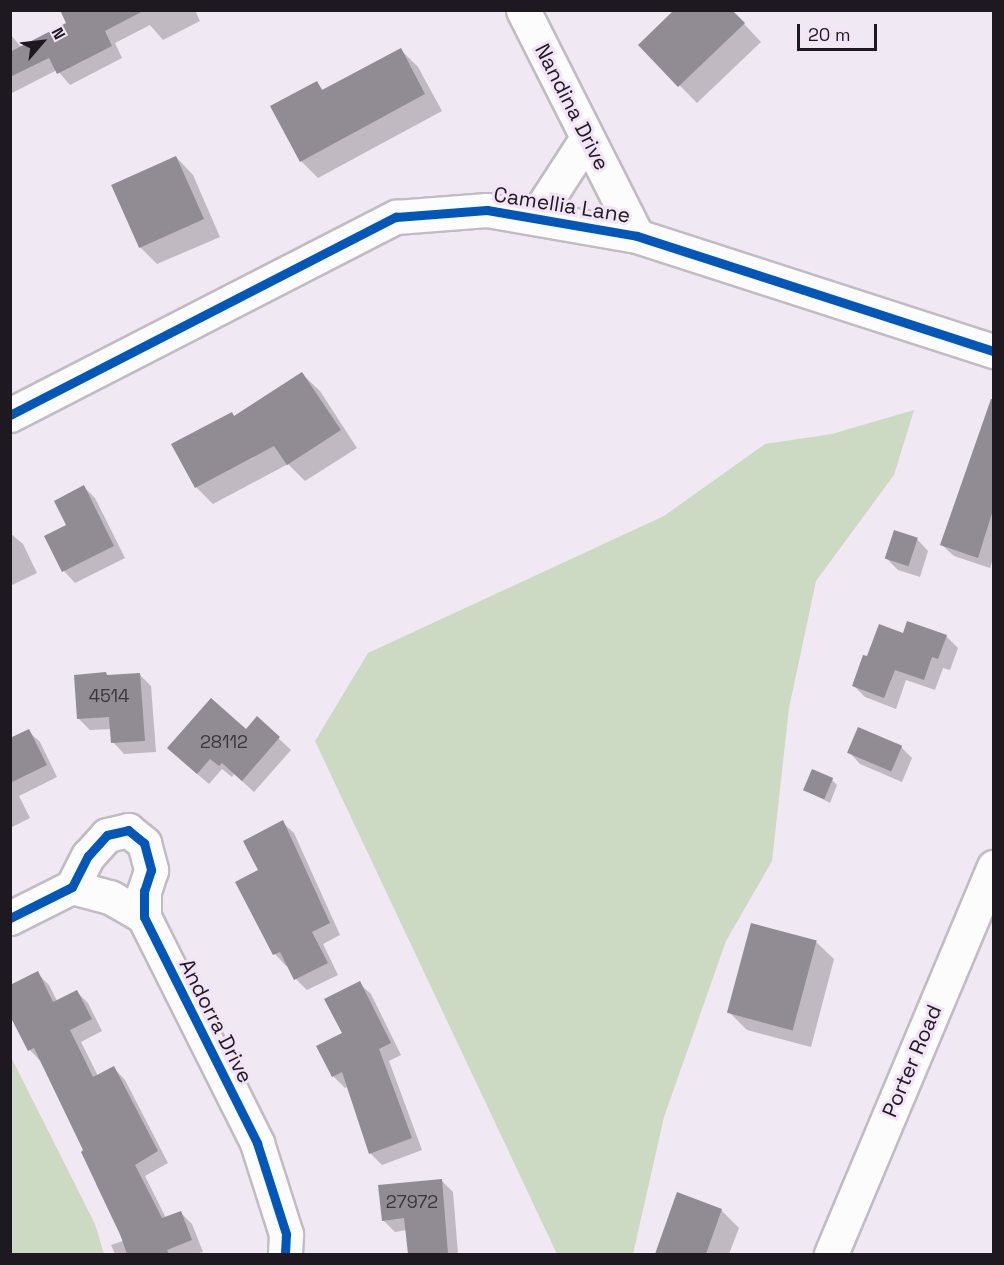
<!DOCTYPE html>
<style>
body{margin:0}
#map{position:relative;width:1004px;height:1265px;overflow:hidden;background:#f0e8f2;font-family:"Space Grotesk",sans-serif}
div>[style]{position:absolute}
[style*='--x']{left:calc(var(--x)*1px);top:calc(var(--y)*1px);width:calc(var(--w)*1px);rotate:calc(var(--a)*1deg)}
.green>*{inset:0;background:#ccd9c3}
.shadow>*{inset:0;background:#0003}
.building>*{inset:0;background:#918b93;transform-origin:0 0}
.roads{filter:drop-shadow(2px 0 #c1bbc3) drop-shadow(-2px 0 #c1bbc3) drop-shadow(0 2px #c1bbc3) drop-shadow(0 -2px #c1bbc3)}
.minor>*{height:33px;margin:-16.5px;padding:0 16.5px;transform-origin:16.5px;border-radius:16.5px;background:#fdfcfd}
.major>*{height:33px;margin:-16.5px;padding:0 16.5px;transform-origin:16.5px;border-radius:16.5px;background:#fdfcfd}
.cycleway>*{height:9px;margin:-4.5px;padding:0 4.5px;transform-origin:4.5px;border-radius:4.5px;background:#0057b8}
span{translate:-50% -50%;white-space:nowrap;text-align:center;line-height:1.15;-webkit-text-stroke:6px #f2e3f7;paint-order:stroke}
.number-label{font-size:18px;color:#3b363d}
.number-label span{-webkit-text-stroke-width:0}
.street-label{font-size:21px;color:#1e1920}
.frame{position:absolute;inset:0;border:12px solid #1e1920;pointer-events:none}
.north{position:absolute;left:12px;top:12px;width:60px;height:60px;-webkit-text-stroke:4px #f2e3f7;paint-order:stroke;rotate:62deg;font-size:16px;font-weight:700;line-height:24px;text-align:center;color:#1e1920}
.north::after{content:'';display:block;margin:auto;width:21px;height:27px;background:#1e1920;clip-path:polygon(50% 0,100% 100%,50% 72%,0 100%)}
.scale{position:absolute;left:797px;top:24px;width:80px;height:27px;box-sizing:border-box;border:3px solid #1e1920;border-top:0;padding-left:8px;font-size:18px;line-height:21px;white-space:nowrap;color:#1e1920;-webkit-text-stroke:4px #f2e3f7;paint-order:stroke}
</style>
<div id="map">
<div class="green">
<div style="clip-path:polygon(914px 410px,894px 475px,816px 581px,789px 708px,772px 861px,726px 941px,664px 1117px,633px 1254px,557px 1254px,315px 741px,368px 653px,664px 516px,765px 444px,832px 434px)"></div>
<div style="clip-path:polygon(11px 1057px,95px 1224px,104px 1254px,11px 1254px)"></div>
</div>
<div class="shadow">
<div style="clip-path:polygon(61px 10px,195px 10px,200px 21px,163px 40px,150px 25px,115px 43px,122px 58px,70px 85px,57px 70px,10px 94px,10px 34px,22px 48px,68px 24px)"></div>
<div style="clip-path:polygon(731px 10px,761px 42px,697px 103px,640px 45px)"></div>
<div style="clip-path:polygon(401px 50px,418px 67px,442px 111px,318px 178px,301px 161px,316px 83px,324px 91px)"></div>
<div style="clip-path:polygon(176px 157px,193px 175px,220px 237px,157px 264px,140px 247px)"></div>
<div style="clip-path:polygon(302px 374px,320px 391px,357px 448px,305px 481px,288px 464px,213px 504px,196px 487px,232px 414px,235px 417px)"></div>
<div style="clip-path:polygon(988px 410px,994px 412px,994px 556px,990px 568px,954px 556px,942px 545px)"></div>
<div style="clip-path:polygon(84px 487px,95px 498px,125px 558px,75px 583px,64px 571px,46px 537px,68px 526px)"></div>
<div style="clip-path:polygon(10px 533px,23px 544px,37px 573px,10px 586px)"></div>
<div style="clip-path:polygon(917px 539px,928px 551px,920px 577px,898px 570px,887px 559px)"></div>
<div style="clip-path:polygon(946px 636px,958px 648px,950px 670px,943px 668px,935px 690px,906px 680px,896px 709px,865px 697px,854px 686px,868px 658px)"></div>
<div style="clip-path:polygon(140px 675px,151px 686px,156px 752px,124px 754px,113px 742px,112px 729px,90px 730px,79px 719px)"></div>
<div style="clip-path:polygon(257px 718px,291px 750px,254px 792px,234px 774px,232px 777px,222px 769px,209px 784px,180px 759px,246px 731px)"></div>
<div style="clip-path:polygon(28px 731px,40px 742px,57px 777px,19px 796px,30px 818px,10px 828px,10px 739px)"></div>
<div style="clip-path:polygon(901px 747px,912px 758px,902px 782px,860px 764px,849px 752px)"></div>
<div style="clip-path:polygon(832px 780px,837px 785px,830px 803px,805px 790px)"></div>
<div style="clip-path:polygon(282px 822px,294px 833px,340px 935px,323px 944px,338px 975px,307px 990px,296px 979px,288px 965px,286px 966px,275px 954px,260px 871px)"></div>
<div style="clip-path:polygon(816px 942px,834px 959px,811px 1047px,747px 1030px,729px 1012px)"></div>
<div style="clip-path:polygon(37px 973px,49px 985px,57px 1001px,77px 992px,88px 1003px,102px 1031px,81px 1042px,98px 1076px,114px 1068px,125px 1080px,168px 1163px,145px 1176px,166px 1218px,181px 1213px,192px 1224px,203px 1252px,195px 1254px,115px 1254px,111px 1245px,123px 1241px,96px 1184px,98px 1183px,85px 1151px,41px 1062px,30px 1050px)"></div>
<div style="clip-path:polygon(359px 983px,371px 994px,401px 1055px,389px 1061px,422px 1150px,382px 1165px,370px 1153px,349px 1086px,345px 1088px,333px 1076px)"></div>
<div style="clip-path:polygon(441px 1180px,453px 1192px,458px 1254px,410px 1254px,407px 1230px,395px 1232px,383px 1220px)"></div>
<div style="clip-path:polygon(678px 1194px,721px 1210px,739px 1228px,729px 1254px,656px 1254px)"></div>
</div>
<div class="building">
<div style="clip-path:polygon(60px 10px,145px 10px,105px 31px,112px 46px,57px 74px,49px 58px,10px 77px,10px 52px,66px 23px)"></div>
<div style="clip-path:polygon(674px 10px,732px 10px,745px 23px,678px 87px,638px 45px)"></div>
<div style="clip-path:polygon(401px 48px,425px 94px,300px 162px,270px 106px,317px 81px,322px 90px)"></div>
<div style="left:176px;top:156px;width:69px;height:71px;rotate:66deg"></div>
<div style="clip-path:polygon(302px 372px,341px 430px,287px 465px,274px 446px,195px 488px,171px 444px,232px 412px,234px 416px)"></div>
<div style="clip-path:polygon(991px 399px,993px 399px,993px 510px,978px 558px,940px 545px)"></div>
<div style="clip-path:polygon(84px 485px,114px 546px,62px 572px,44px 536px,66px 525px,54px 501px)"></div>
<div style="left:894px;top:530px;width:25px;height:30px;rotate:18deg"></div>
<div style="clip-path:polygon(907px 621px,947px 635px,938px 659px,932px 657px,924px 680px,895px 670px,884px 698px,852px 686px,863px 655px,867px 656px,879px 624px,903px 633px)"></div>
<div style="clip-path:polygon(106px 672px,107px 675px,140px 673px,145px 741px,111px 743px,109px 717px,77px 719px,74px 675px)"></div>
<div style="clip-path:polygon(211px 698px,246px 729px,257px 716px,280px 737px,242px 781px,222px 763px,219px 766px,210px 759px,197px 774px,167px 748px)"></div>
<div style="left:858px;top:727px;width:48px;height:28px;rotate:23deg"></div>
<div style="clip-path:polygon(29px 729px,47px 765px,10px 783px,10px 738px)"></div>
<div style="left:812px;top:769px;width:23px;height:23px;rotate:23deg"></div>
<div style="clip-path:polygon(283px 820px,330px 923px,312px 932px,328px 963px,294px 980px,280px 952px,273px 955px,235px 882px,258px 870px,243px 841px)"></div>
<div style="left:751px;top:923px;width:68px;height:93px;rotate:15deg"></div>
<div style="clip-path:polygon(38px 971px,53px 1002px,77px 990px,92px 1019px,70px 1030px,93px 1077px,114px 1066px,158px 1151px,135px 1165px,162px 1218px,181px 1211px,192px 1240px,167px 1250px,169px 1254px,127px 1254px,120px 1234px,81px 1152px,83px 1150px,34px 1048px,28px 1051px,10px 1016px,10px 985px)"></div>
<div style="clip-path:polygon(360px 981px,391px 1043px,379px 1049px,412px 1138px,369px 1154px,342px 1072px,332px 1077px,316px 1046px,342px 1033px,324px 999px)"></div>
<div style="clip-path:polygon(442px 1179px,448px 1254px,408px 1254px,404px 1218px,382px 1221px,378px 1185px)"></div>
<div style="clip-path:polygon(677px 1192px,722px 1209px,706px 1254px,655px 1254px)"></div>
</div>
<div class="roads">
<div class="minor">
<div style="--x:523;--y:10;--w:253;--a:63.2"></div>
<div style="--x:535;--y:218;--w:95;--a:-57"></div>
<div style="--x:10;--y:415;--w:434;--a:-27.2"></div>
<div style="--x:396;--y:217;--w:91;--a:-4.4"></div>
<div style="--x:487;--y:210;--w:152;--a:9.8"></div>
<div style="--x:637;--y:236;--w:375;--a:17.9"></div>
<div style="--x:72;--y:887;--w:39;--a:15"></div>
<div style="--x:110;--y:897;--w:39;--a:30"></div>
<div style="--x:10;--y:918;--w:69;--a:-26.6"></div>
<div style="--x:72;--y:887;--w:35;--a:-63"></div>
<div style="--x:88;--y:856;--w:28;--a:-48"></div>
<div style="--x:107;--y:835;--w:22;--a:-13"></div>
<div style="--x:128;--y:830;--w:21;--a:39"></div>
<div style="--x:144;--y:843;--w:28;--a:75"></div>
<div style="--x:151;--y:870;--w:22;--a:108"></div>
<div style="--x:144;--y:891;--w:26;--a:90"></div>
<div style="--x:144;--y:917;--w:253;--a:63.4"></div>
<div style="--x:257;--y:1143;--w:96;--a:72.3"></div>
<div style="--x:286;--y:1234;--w:20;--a:93"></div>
</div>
<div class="major">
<div style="--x:831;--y:1254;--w:420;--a:-67.2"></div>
</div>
</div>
<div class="cycleway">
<div style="--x:10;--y:415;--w:434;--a:-27.2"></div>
<div style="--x:396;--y:217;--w:91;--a:-4.4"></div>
<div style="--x:487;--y:210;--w:152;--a:9.8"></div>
<div style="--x:637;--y:236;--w:375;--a:17.9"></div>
<div style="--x:10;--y:918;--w:69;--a:-26.6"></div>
<div style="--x:72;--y:887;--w:35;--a:-63"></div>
<div style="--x:88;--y:856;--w:28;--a:-48"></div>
<div style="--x:107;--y:835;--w:22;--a:-13"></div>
<div style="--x:128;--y:830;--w:21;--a:39"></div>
<div style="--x:144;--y:843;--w:28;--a:75"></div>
<div style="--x:151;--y:870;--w:22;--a:108"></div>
<div style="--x:144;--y:891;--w:26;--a:90"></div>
<div style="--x:144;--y:917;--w:253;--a:63.4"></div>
<div style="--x:257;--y:1143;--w:96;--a:72.3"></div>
<div style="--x:286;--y:1234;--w:20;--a:93"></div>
</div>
<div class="number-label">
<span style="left:109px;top:696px">4514</span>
<span style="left:224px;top:742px">28112</span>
<span style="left:412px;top:1202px">27972</span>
</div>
<div class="street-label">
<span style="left:572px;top:107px;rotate:63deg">Nandina Drive</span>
<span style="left:562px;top:205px;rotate:9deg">Camellia Lane</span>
<span style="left:216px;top:1021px;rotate:63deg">Andorra Drive</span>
<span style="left:912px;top:1061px;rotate:-67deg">Porter Road</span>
</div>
<div class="frame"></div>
<div class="north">N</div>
<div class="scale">20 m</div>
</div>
